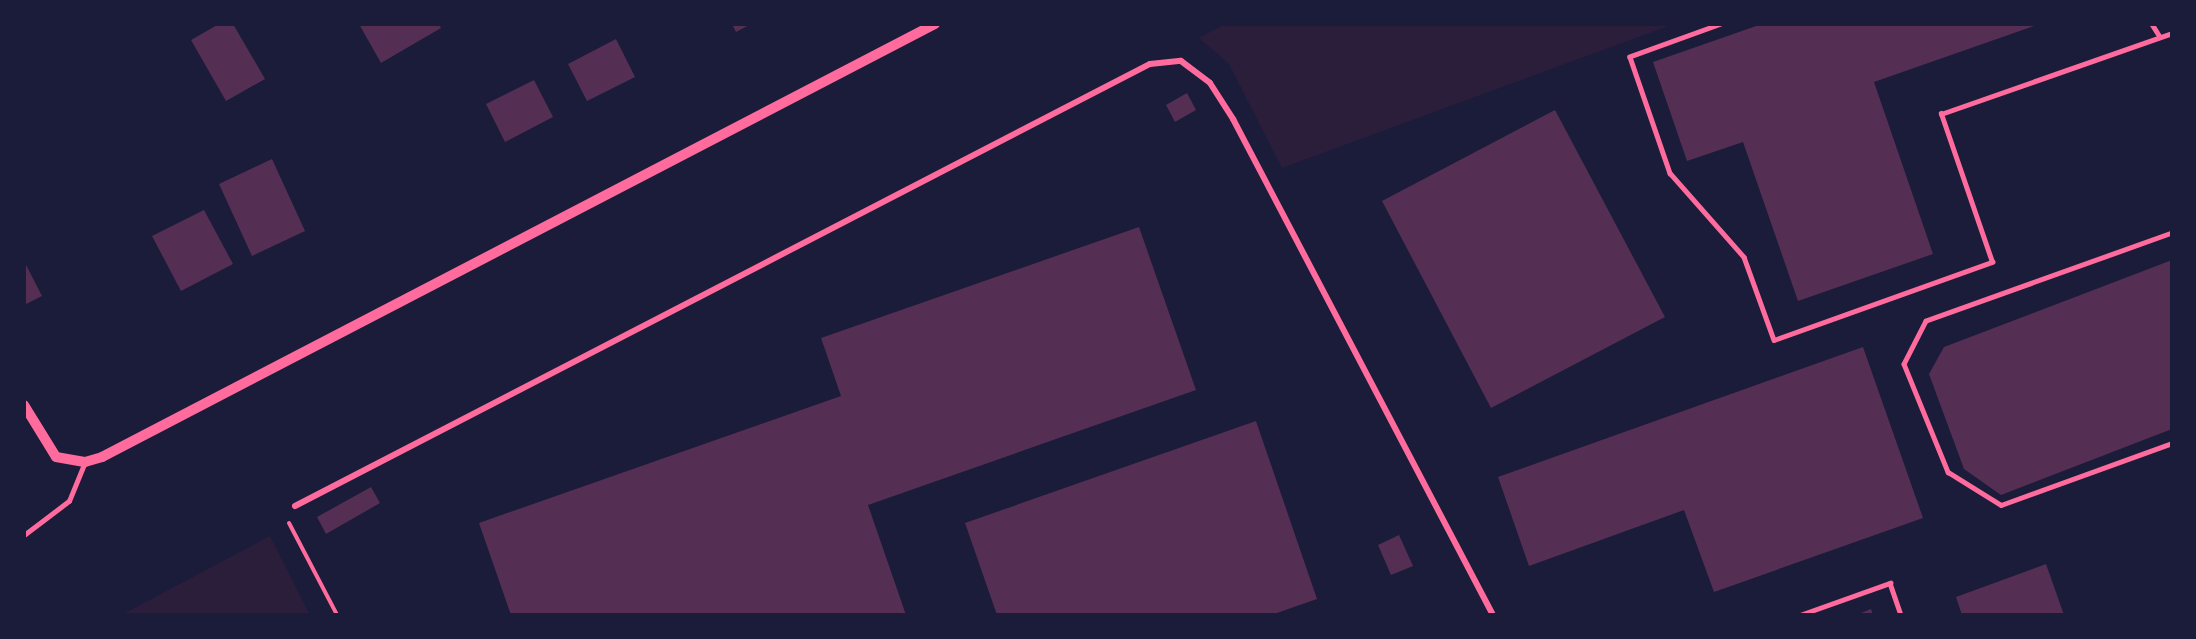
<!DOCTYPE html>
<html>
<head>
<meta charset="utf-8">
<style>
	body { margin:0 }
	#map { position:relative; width:2196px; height:639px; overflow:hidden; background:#1b1b3a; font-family:"Exo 2",sans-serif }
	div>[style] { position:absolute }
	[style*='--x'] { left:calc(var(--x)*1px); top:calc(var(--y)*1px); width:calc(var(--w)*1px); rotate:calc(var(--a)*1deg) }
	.green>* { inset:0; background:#2a1e3b }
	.building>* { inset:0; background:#542f53 }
	.path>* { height:4px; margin:-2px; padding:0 2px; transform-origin:2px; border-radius:2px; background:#ff6b9d }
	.service>* { height:4.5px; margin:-2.25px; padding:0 2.25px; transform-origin:2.25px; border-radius:2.25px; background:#ff6b9d }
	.minor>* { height:6px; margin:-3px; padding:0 3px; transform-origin:3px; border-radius:3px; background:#ff6b9d }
	.tertiary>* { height:10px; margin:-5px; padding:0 5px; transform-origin:5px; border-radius:5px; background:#ff6b9d }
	span { translate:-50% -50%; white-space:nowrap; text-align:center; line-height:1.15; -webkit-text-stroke:4.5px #1b1b3a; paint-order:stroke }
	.frame { position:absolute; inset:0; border:26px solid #1b1b3a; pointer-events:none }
</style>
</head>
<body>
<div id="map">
	<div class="green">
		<div style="clip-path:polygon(1225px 24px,1674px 24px,1282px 168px,1229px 64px,1199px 38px)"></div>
		<div style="clip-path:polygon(270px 536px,310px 615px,121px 615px)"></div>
	</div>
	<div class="building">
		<div style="clip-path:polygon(219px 24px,233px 24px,265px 79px,226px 101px,191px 40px)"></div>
		<div style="clip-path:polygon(359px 24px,439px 24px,441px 28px,381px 63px)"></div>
		<div style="clip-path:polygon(732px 24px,751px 24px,736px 32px)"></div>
		<div style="clip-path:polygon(1762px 24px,2040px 24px,1874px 82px,1933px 254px,1798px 301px,1743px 142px,1687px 161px,1653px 62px)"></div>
		<div style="clip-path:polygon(616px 39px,635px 77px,587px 101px,568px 64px)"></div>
		<div style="clip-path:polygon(534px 80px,553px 117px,505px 142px,486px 104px)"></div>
		<div style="clip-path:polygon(1187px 93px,1196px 110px,1175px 122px,1166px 105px)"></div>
		<div style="clip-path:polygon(1555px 110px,1665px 317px,1491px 408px,1382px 201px)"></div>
		<div style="clip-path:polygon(272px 159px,305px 231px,252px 256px,219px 184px)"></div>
		<div style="clip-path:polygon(204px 210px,233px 264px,181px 291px,152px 236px)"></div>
		<div style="clip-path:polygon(1139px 227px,1196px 390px,868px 505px,906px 615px,511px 615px,479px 523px,841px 396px,821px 338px)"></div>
		<div style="clip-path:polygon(2172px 260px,2172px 429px,2001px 495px,1964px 469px,1929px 374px,1944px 347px)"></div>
		<div style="clip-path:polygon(24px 261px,42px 296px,24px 305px)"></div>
		<div style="clip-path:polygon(1863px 347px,1923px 518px,1714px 592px,1684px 510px,1529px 566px,1498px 477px)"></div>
		<div style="clip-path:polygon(1256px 421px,1317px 599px,1271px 615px,997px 615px,965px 523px)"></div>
		<div style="clip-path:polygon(371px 487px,380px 503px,326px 534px,317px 517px)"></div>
		<div style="clip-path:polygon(1399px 535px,1413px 566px,1391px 575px,1378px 545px)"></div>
		<div style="clip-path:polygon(2046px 564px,2064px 615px,1962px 615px,1956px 597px)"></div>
		<div style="clip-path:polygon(1871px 609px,1873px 615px,1856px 615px)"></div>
	</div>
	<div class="path">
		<div style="--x:289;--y:523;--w:104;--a:62.4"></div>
	</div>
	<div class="service">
		<div style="--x:1721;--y:24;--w:97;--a:160.1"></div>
		<div style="--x:1630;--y:57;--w:123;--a:71"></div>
		<div style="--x:1670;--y:173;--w:112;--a:48.6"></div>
		<div style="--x:1744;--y:257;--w:88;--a:70.1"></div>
		<div style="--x:1774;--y:340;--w:232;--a:-19.7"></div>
		<div style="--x:1992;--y:262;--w:157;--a:-109"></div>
		<div style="--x:1941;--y:114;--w:245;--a:-19.3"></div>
		<div style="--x:2152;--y:24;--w:15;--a:58"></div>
		<div style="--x:2172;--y:233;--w:261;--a:160.3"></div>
		<div style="--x:1926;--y:321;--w:48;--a:117.1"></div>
		<div style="--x:1904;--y:364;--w:117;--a:67.8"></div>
		<div style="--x:1948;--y:472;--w:62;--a:31.9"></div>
		<div style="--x:2001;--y:505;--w:182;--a:-19.9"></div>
		<div style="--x:24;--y:535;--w:56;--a:-37.1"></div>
		<div style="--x:69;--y:501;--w:42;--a:-67.7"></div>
		<div style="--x:1800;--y:615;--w:96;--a:-19.6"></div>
		<div style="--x:1890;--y:583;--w:34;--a:71"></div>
	</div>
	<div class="minor">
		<div style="--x:295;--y:506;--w:962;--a:-27.34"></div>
		<div style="--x:1150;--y:64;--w:31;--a:-6"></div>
		<div style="--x:1181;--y:61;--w:36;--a:37"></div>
		<div style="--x:1210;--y:83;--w:43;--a:57.4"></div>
		<div style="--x:1233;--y:119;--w:560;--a:62.34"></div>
	</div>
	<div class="tertiary">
		<div style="--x:24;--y:405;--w:61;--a:58.4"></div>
		<div style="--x:56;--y:457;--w:29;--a:10"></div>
		<div style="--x:85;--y:462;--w:18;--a:-16"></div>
		<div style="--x:102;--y:457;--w:939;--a:-27.47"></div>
	</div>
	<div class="frame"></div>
</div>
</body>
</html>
